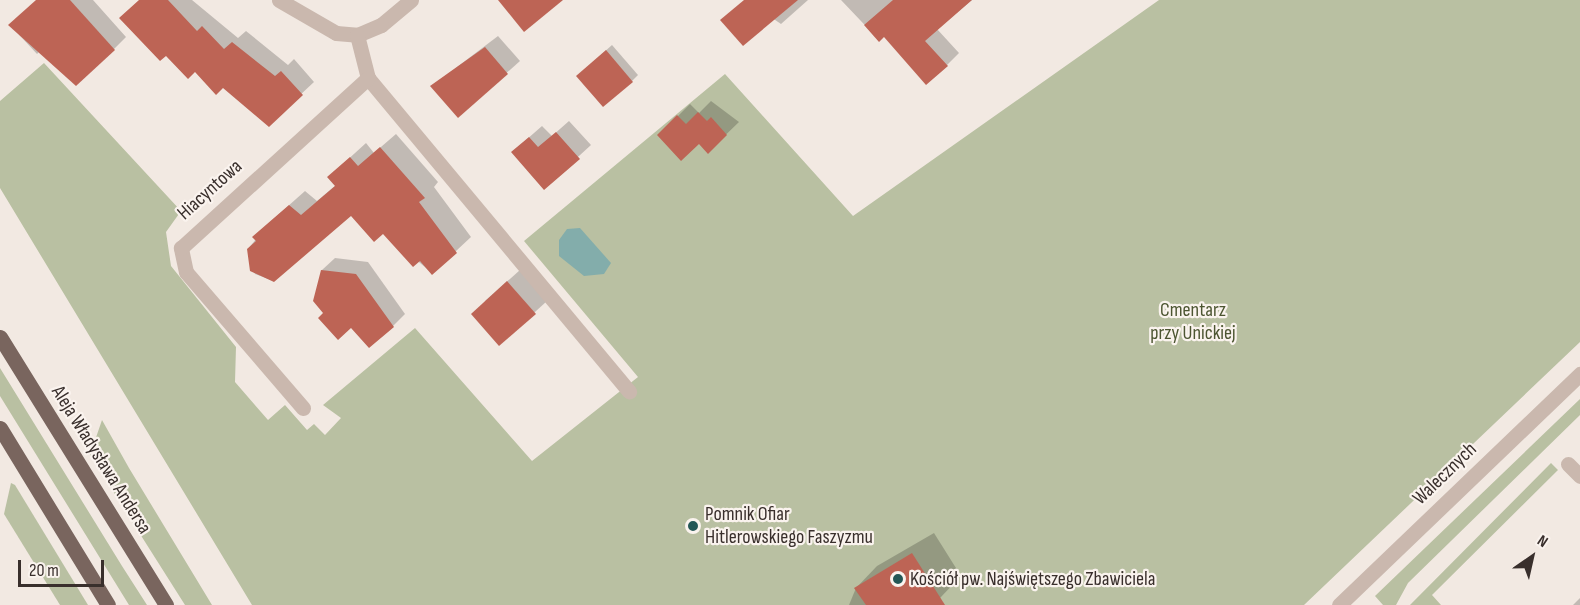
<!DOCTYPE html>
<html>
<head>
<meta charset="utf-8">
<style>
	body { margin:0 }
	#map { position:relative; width:1580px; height:605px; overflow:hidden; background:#f2e9e2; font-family:"Sofia Sans Condensed",sans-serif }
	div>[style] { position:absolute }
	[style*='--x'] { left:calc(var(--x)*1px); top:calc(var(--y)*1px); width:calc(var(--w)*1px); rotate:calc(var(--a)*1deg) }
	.green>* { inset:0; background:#b9c0a2 }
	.water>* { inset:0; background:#83adab }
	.shadow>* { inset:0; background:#0003 }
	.building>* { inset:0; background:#bd6455 }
	.minor>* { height:15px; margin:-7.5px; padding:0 7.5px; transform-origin:7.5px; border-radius:7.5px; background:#cab8ae }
	.major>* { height:15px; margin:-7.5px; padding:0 7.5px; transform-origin:7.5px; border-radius:7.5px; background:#79655e }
	.dots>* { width:16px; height:16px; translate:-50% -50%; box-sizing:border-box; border:3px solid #faf3ee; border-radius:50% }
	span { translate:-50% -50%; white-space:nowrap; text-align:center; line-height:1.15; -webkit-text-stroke:4.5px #faf3ee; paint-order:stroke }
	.street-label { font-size:20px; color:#392f2c }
	.park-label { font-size:20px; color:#4c5531 }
	.poi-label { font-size:20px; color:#392f2c }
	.left { translate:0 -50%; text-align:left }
	.north { position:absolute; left:1502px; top:527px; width:60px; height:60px; -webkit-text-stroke:4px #faf3ee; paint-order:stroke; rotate:34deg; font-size:16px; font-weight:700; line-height:24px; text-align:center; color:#392f2c }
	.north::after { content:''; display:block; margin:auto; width:21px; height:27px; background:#392f2c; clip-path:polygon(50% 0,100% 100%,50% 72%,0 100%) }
	.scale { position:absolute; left:18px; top:560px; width:86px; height:27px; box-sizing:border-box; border:3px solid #392f2c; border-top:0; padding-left:8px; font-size:18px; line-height:21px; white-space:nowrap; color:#392f2c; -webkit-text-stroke:4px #faf3ee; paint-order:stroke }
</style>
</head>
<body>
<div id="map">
	<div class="green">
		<div style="clip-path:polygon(1159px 0,1580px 0,1580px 342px,1304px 605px,252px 605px,0 188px,0 101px,44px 63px,181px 211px,166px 232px,171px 266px,236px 347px,235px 382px,268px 420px,285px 405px,307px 430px,314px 424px,325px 435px,341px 418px,323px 405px,415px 328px,532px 461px,638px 377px,524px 241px,725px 74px,853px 216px)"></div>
		<div style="clip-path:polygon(0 368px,122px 566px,147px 605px,129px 605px,0 396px)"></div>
		<div style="clip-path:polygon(1580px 399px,1580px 415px,1408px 583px,1396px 605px,1383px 605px,1375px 596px)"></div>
		<div style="clip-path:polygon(102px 420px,129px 468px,212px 605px,185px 605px,90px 455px)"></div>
		<div style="clip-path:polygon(1551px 463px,1558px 470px,1432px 595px,1441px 605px,1410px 605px)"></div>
		<div style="clip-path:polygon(11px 483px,15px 485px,88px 605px,60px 605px,4px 514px)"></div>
	</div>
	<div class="water">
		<div style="clip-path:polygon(580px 228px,611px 263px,604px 274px,584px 276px,559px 256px,559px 240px,567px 229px)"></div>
	</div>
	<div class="shadow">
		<div style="clip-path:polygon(37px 0,93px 0,126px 37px,114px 49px,43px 48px,37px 54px,10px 25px)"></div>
		<div style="clip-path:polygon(140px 0,192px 0,238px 38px,246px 31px,288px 65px,294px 59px,314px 82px,268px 125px)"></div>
		<div style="clip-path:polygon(746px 0,808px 0,781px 24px)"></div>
		<div style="clip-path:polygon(841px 0,972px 0,937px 29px,959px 53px,947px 65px,884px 35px,879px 40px)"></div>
		<div style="clip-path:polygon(498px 36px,520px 61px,458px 116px,432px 86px)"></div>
		<div style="clip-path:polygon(612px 45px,638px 75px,632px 81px,584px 70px)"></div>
		<div style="clip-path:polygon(711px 101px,739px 122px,708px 152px,699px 142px,659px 135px,690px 104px,699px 113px)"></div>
		<div style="clip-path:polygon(569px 121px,591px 145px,544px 188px,526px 140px,542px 126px,552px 136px)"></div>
		<div style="clip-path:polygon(396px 134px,438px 182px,434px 187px,471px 237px,456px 251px,432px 273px,383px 232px,351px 214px,274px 281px,255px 274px,248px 249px,269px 223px,305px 191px,317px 201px,336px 185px,344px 163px,366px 143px,374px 153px)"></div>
		<div style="clip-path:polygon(335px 258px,368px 262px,405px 314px,393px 326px,352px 326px,325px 313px,322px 270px)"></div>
		<div style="clip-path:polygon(520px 270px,547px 301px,500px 344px,485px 301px)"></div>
		<div style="clip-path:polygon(934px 533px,961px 576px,940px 598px,928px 605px,849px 605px,856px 588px,877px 566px)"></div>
		<div style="clip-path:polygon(1580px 598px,1580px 605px,1573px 605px)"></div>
	</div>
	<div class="building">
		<div style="clip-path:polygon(36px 0,70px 0,115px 50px,76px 86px,8px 25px)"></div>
		<div style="clip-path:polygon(139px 0,168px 0,197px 31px,202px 26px,224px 49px,232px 42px,275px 76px,281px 71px,303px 95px,269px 127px,223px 88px,216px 95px,195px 72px,188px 79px,166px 56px,160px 61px,119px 18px)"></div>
		<div style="clip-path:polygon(498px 0,563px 0,524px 32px)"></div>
		<div style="clip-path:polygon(744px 0,798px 0,743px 46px,720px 20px)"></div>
		<div style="clip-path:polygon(893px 0,972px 0,925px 41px,948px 66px,926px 85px,884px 37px,879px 42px,864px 25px)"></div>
		<div style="clip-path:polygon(485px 47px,508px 74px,458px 118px,430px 86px)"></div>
		<div style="clip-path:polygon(606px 50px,633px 82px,603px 107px,576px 76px)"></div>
		<div style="clip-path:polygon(698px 112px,707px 121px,711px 117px,727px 135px,708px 154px,699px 144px,681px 161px,657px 135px,677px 115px,686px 124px)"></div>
		<div style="clip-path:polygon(556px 132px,580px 159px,544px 190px,511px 152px,529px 137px,538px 147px)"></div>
		<div style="clip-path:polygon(380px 147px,425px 198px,419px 202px,457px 253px,432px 275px,420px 261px,413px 267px,383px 234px,374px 242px,351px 216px,274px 282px,250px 271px,247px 249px,256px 241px,252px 237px,289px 205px,301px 215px,335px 186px,327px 177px,350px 157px,358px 166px)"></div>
		<div style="clip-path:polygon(321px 270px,356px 274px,394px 327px,369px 348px,351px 328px,338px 340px,318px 318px,323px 313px,313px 301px)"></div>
		<div style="clip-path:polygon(507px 281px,536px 314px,499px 346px,471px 314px)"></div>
		<div style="clip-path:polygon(912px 553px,945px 605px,866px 605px,854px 588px)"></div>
	</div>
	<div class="minor">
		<div style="--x:279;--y:0;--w:66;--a:30.1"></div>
		<div style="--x:336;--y:33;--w:21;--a:5"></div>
		<div style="--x:411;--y:0;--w:39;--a:140"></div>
		<div style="--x:381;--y:25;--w:26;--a:157"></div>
		<div style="--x:357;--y:35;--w:44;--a:75.7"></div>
		<div style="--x:368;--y:78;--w:408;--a:50.2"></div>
		<div style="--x:303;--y:408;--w:179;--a:-130.7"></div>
		<div style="--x:186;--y:272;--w:25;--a:-102"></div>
		<div style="--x:181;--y:248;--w:253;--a:-42.3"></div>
		<div style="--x:1568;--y:464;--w:17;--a:45"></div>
		<div style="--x:1339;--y:605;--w:334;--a:-43.8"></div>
	</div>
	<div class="major">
		<div style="--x:0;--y:337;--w:315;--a:58.2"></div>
		<div style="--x:0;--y:428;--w:207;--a:58.6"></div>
	</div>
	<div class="dots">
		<div style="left:693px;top:526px;background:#245756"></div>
		<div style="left:898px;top:579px;background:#245756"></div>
	</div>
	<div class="street-label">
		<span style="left:210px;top:190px;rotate:-42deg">Hiacyntowa</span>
		<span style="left:101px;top:460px;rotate:58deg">Aleja Władysława Andersa</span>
		<span style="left:1445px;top:474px;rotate:-44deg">Walecznych</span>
	</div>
	<div class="park-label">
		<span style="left:1193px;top:322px">Cmentarz<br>przy Unickiej</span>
	</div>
	<div class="poi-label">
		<span class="left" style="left:705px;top:526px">Pomnik Ofiar<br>Hitlerowskiego Faszyzmu</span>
		<span class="left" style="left:910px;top:579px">Kościół pw. Najświętszego Zbawiciela</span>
	</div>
	<div class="north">N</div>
	<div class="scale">20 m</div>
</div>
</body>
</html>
